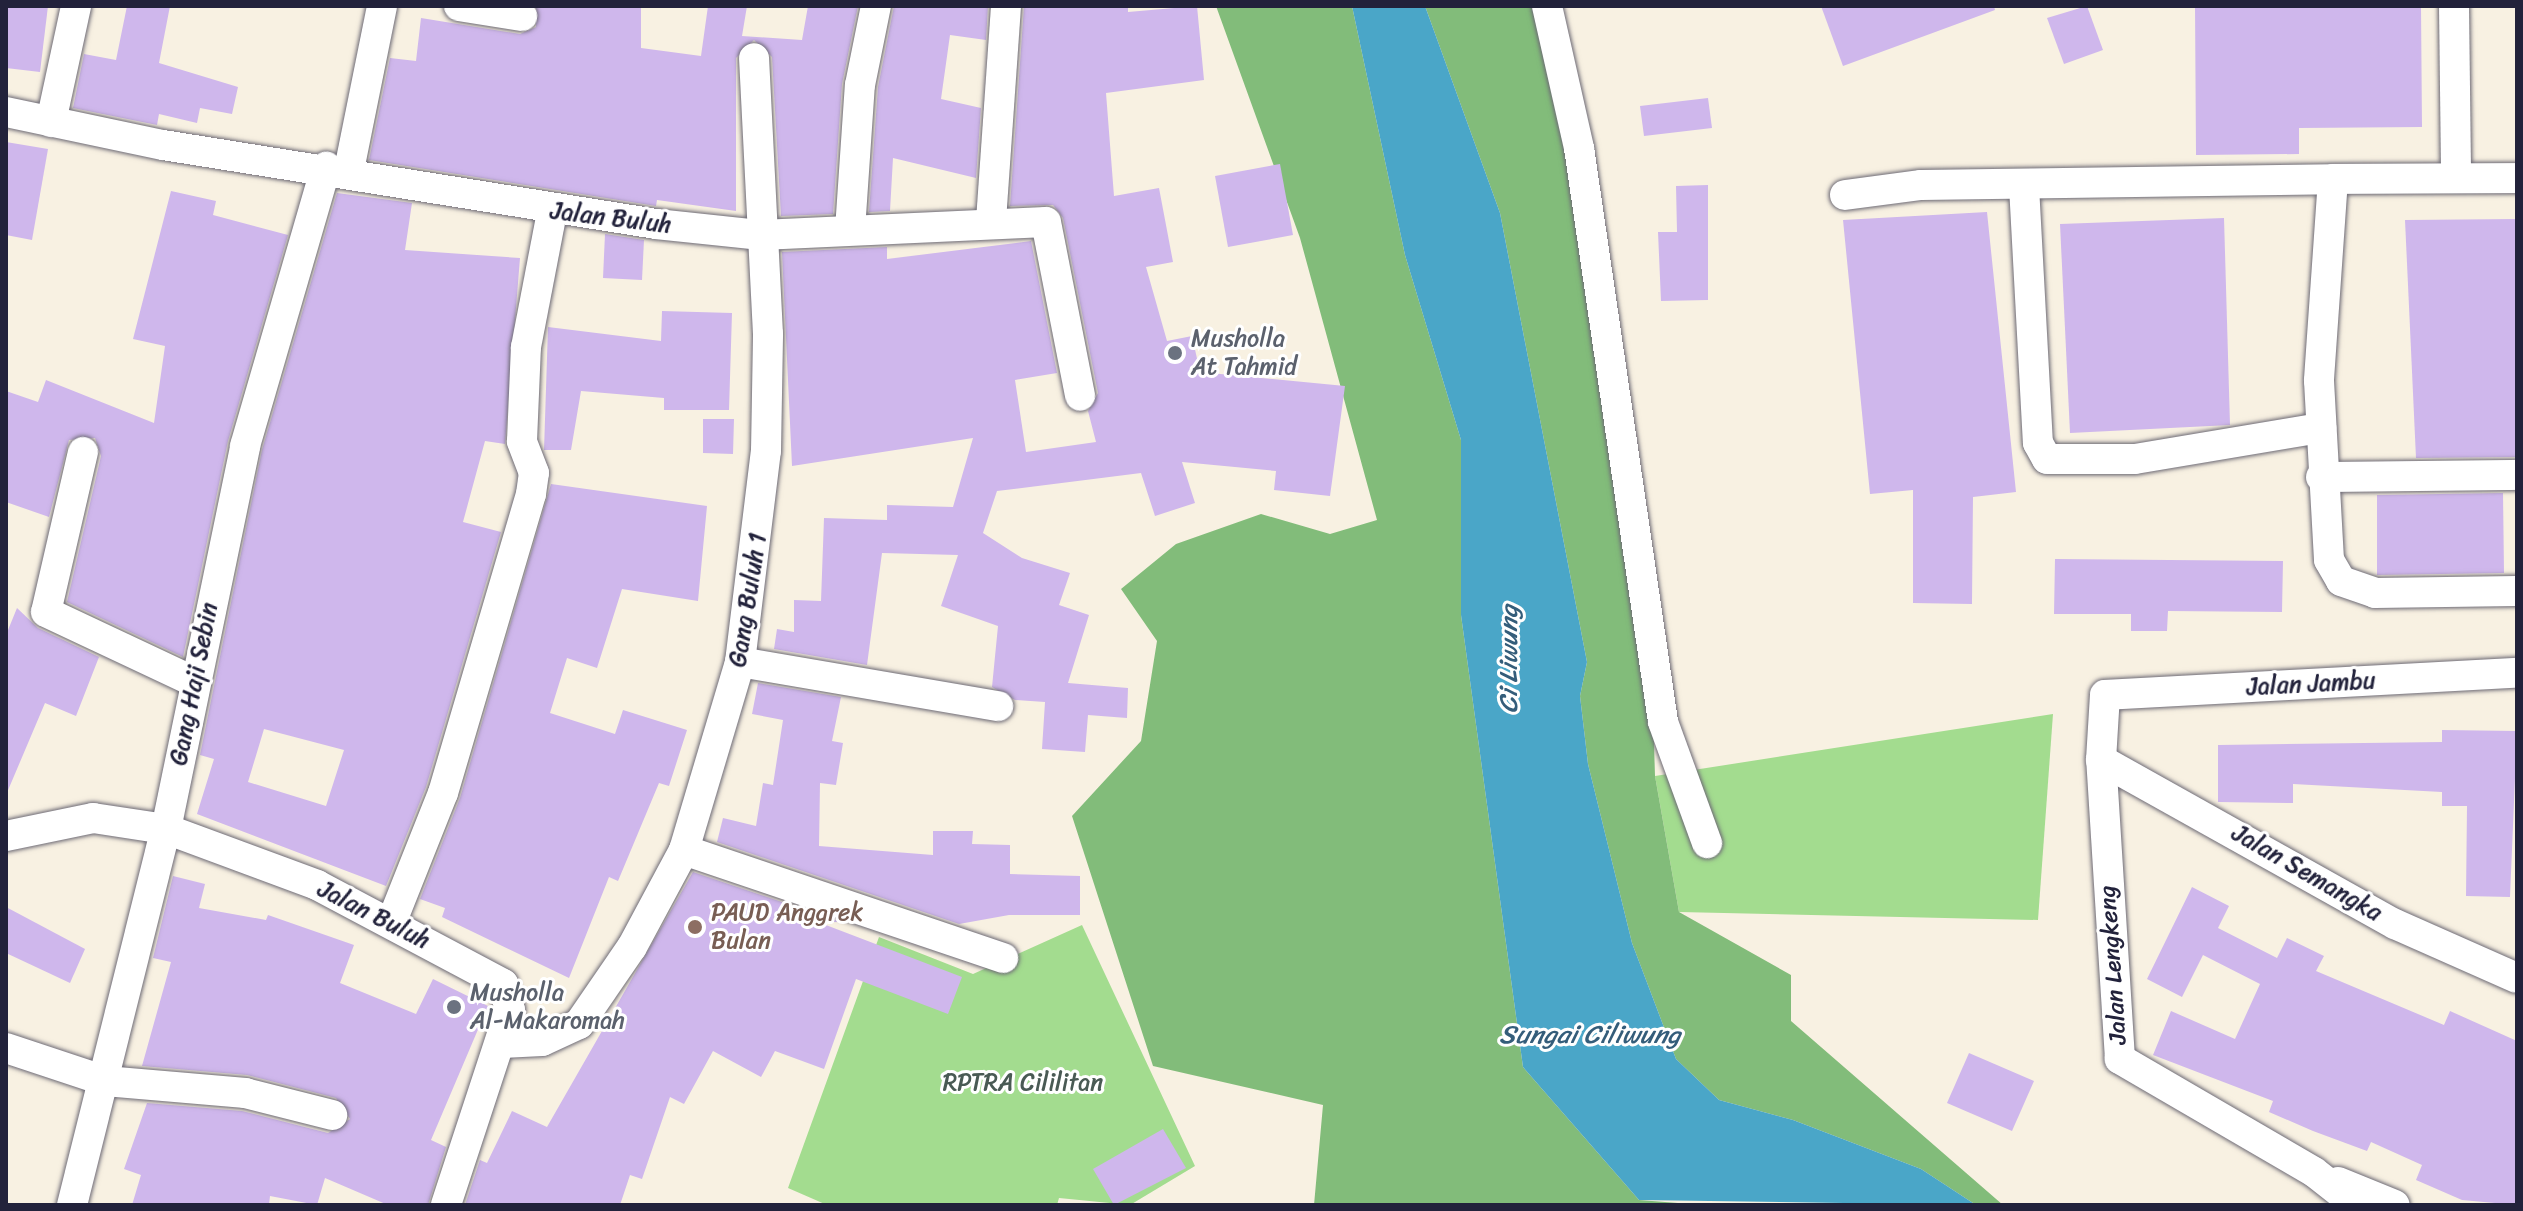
<!DOCTYPE html>
<html>
<head>
<meta charset="utf-8">
<style>
	body { margin:0 }
	#map { position:relative; width:2523px; height:1211px; overflow:hidden; background:#f8f1e2; font-family:Sriracha,sans-serif }
	div>[style] { position:absolute }
	[style*='--x'] { left:calc(var(--x)*1px); top:calc(var(--y)*1px); width:calc(var(--w)*1px); rotate:calc(var(--a)*1deg) }
	.green>* { inset:0; background:#a3dc8f }
	.forest>* { inset:0; background:#82bc7a }
	.water>* { inset:0; background:#4aa6c8 }
	.building>* { inset:0; background:#cfb7ec }
	.roads { filter:drop-shadow(0 0 2px #6d6a75) drop-shadow(0 0 2px #6d6a75) }
	.minor>* { height:30px; margin:-15px; padding:0 15px; transform-origin:15px; border-radius:15px; background:#fff }
	.dots>* { width:22px; height:22px; translate:-50% -50%; box-sizing:border-box; border:4px solid #fff; border-radius:50% }
	span { translate:-50% -50%; white-space:nowrap; text-align:center; line-height:1.15; -webkit-text-stroke:6px #fff; paint-order:stroke }
	.street-label { font-size:24px; color:#22223b }
	.worship-label { font-size:24px; color:#5b616d }
	.left { translate:0 -50%; text-align:left }
	.education-label { font-size:24px; color:#785e54 }
	.park-label { font-size:24px; color:#495a54 }
	.water-label { font-size:26px; color:#345d7a; font-style:italic }
	.frame { position:absolute; inset:0; border:8px solid #22223b; pointer-events:none }
</style>
</head>
<body>
<div id="map">
	<div class="green">
		<div style="clip-path:polygon(2053px 714px,2038px 920px,1679px 912px,1655px 776px)"></div>
		<div style="clip-path:polygon(1082px 925px,1195px 1166px,1130px 1205px,1059px 1198px,1057px 1205px,827px 1205px,788px 1188px,879px 937px,973px 974px)"></div>
	</div>
	<div class="forest">
		<div style="clip-path:polygon(1216px 6px,1352px 6px,1405px 255px,1461px 440px,1461px 615px,1523px 1067px,1639px 1200px,1704px 1205px,1314px 1205px,1323px 1105px,1153px 1066px,1072px 816px,1141px 741px,1157px 641px,1121px 589px,1176px 544px,1261px 514px,1330px 534px,1377px 520px,1300px 238px)"></div>
		<div style="clip-path:polygon(1425px 6px,1547px 6px,1651px 643px,1655px 776px,1679px 912px,1791px 975px,1791px 1021px,2003px 1205px,1976px 1205px,1921px 1169px,1793px 1120px,1719px 1100px,1676px 1059px,1632px 943px,1588px 764px,1580px 696px,1587px 662px,1500px 213px)"></div>
	</div>
	<div class="water">
		<div style="clip-path:polygon(1352px 6px,1425px 6px,1500px 213px,1587px 662px,1580px 696px,1588px 764px,1632px 943px,1676px 1059px,1719px 1100px,1793px 1120px,1921px 1169px,1976px 1205px,1639px 1200px,1523px 1067px,1461px 615px,1461px 440px,1405px 255px)"></div>
	</div>
	<div class="building">
		<div style="clip-path:polygon(6px 6px,48px 6px,40px 72px,6px 68px)"></div>
		<div style="clip-path:polygon(127px 6px,170px 6px,159px 63px,238px 87px,232px 114px,200px 108px,197px 123px,159px 114px,157px 125px,73px 108px,84px 54px,116px 60px)"></div>
		<div style="clip-path:polygon(536px 6px,641px 6px,641px 48px,701px 56px,708px 6px,747px 6px,742px 36px,802px 40px,808px 6px,858px 6px,842px 84px,833px 214px,781px 216px,772px 57px,754px 40px,736px 58px,736px 211px,657px 200px,656px 206px,369px 160px,390px 58px,416px 61px,421px 18px,520px 34px,536px 27px)"></div>
		<div style="clip-path:polygon(894px 6px,988px 6px,986px 40px,950px 35px,941px 99px,981px 108px,976px 178px,893px 158px,890px 211px,869px 212px,878px 87px)"></div>
		<div style="clip-path:polygon(1024px 6px,1128px 6px,1128px 12px,1197px 6px,1204px 80px,1106px 93px,1114px 196px,1159px 188px,1173px 262px,1146px 267px,1167px 341px,1192px 336px,1200px 372px,1345px 386px,1330px 496px,1274px 490px,1276px 471px,1182px 462px,1195px 503px,1155px 516px,1141px 473px,997px 491px,983px 533px,1022px 558px,1070px 573px,1059px 605px,1089px 615px,1068px 683px,1128px 688px,1127px 718px,1088px 715px,1085px 752px,1042px 749px,1045px 702px,1015px 700px,992px 687px,998px 626px,941px 606px,958px 555px,882px 553px,867px 665px,774px 649px,777px 629px,794px 632px,794px 600px,821px 601px,824px 518px,887px 520px,887px 505px,953px 507px,973px 438px,792px 466px,782px 252px,887px 247px,887px 259px,1031px 241px,1057px 373px,1015px 380px,1026px 452px,1096px 442px,1088px 411px,1098px 393px,1063px 218px,1053px 205px,1010px 206px)"></div>
		<div style="clip-path:polygon(1821px 6px,1994px 6px,1995px 10px,1843px 66px)"></div>
		<div style="clip-path:polygon(2087px 6px,2103px 50px,2064px 64px,2047px 18px)"></div>
		<div style="clip-path:polygon(2195px 6px,2421px 6px,2422px 127px,2299px 128px,2299px 154px,2196px 155px)"></div>
		<div style="clip-path:polygon(1708px 98px,1712px 128px,1644px 136px,1640px 106px)"></div>
		<div style="clip-path:polygon(6px 142px,48px 149px,32px 240px,6px 235px)"></div>
		<div style="clip-path:polygon(1280px 164px,1293px 235px,1228px 247px,1215px 176px)"></div>
		<div style="clip-path:polygon(1708px 185px,1708px 300px,1661px 301px,1658px 232px,1677px 232px,1676px 186px)"></div>
		<div style="clip-path:polygon(171px 191px,216px 201px,213px 215px,288px 235px,228px 441px,183px 657px,67px 602px,101px 456px,95px 438px,69px 440px,49px 517px,6px 502px,6px 391px,38px 402px,46px 380px,154px 423px,165px 346px,133px 339px)"></div>
		<div style="clip-path:polygon(evenodd,337px 193px,412px 203px,405px 250px,520px 258px,505px 444px,485px 441px,463px 522px,501px 532px,426px 787px,386px 886px,197px 814px,214px 759px,200px 755px,262px 450px,337px 193px,264px 729px,344px 750px,326px 806px,248px 782px,264px 729px)"></div>
		<div style="clip-path:polygon(1987px 212px,2016px 492px,1973px 497px,1972px 604px,1913px 603px,1913px 490px,1870px 494px,1843px 220px)"></div>
		<div style="clip-path:polygon(2224px 218px,2230px 425px,2070px 433px,2060px 224px)"></div>
		<div style="clip-path:polygon(2517px 219px,2517px 457px,2416px 458px,2405px 220px)"></div>
		<div style="clip-path:polygon(605px 234px,644px 240px,642px 280px,603px 278px)"></div>
		<div style="clip-path:polygon(662px 311px,732px 313px,729px 410px,664px 410px,664px 398px,581px 391px,571px 450px,544px 450px,548px 327px,661px 341px)"></div>
		<div style="clip-path:polygon(703px 419px,734px 419px,733px 454px,703px 453px)"></div>
		<div style="clip-path:polygon(551px 484px,707px 506px,698px 601px,622px 589px,597px 668px,567px 658px,550px 713px,615px 734px,623px 710px,687px 730px,669px 786px,659px 783px,618px 881px,609px 877px,569px 978px,442px 917px,445px 908px,420px 899px,460px 798px)"></div>
		<div style="clip-path:polygon(2503px 493px,2504px 573px,2377px 575px,2377px 495px)"></div>
		<div style="clip-path:polygon(2055px 559px,2283px 561px,2282px 612px,2168px 611px,2167px 631px,2131px 631px,2131px 614px,2054px 614px)"></div>
		<div style="clip-path:polygon(17px 608px,38px 628px,99px 657px,76px 716px,45px 703px,6px 795px,6px 635px)"></div>
		<div style="clip-path:polygon(758px 683px,841px 697px,832px 741px,843px 743px,836px 785px,820px 783px,819px 846px,933px 855px,933px 831px,973px 831px,972px 844px,1010px 845px,1010px 874px,1080px 876px,1080px 915px,1009px 915px,959px 924px,717px 842px,723px 818px,756px 826px,763px 783px,773px 785px,783px 720px,752px 714px)"></div>
		<div style="clip-path:polygon(2442px 730px,2517px 731px,2510px 897px,2466px 896px,2467px 806px,2442px 806px,2442px 792px,2293px 784px,2293px 803px,2218px 802px,2218px 745px,2442px 742px)"></div>
		<div style="clip-path:polygon(693px 872px,841px 922px,818px 922px,962px 977px,948px 1014px,856px 979px,824px 1069px,775px 1051px,761px 1077px,713px 1051px,684px 1104px,670px 1097px,642px 1179px,630px 1175px,620px 1205px,465px 1205px,480px 1160px,487px 1163px,512px 1111px,547px 1127px)"></div>
		<div style="clip-path:polygon(173px 876px,205px 884px,199px 908px,266px 920px,268px 915px,354px 945px,340px 983px,416px 1014px,433px 979px,488px 1006px,431px 1140px,446px 1147px,428px 1205px,388px 1205px,325px 1178px,317px 1205px,270px 1196px,269px 1205px,132px 1205px,141px 1175px,124px 1169px,147px 1103px,242px 1111px,328px 1133px,350px 1119px,336px 1098px,247px 1075px,142px 1066px,171px 962px,153px 958px)"></div>
		<div style="clip-path:polygon(2192px 887px,2229px 906px,2218px 928px,2277px 958px,2287px 938px,2324px 956px,2316px 971px,2444px 1025px,2450px 1011px,2517px 1041px,2517px 1205px,2462px 1200px,2416px 1180px,2422px 1165px,2371px 1142px,2367px 1151px,2313px 1131px,2269px 1112px,2273px 1101px,2153px 1055px,2171px 1011px,2235px 1039px,2260px 984px,2203px 955px,2182px 997px,2147px 979px)"></div>
		<div style="clip-path:polygon(6px 907px,85px 949px,70px 983px,6px 953px)"></div>
		<div style="clip-path:polygon(1969px 1053px,2034px 1081px,2012px 1131px,1947px 1103px)"></div>
		<div style="clip-path:polygon(1163px 1129px,1186px 1168px,1114px 1205px,1093px 1169px)"></div>
	</div>
	<div class="roads">
		<div class="minor">
			<div style="--x:459;--y:6;--w:64;--a:9"></div>
			<div style="--x:1547;--y:6;--w:146;--a:77.3"></div>
			<div style="--x:1579;--y:148;--w:580;--a:81.67"></div>
			<div style="--x:1663;--y:722;--w:129;--a:70"></div>
			<div style="--x:2454;--y:6;--w:170;--a:89.3"></div>
			<div style="--x:6;--y:112;--w:160;--a:11.9"></div>
			<div style="--x:163;--y:145;--w:499;--a:9.1"></div>
			<div style="--x:656;--y:224;--w:106;--a:6"></div>
			<div style="--x:761;--y:235;--w:285;--a:-2.6"></div>
			<div style="--x:1046;--y:222;--w:177;--a:78.9"></div>
			<div style="--x:51;--y:122;--w:119;--a:-77.8"></div>
			<div style="--x:349;--y:170;--w:167;--a:-78.6"></div>
			<div style="--x:2517;--y:178;--w:184;--a:179.7"></div>
			<div style="--x:2333;--y:179;--w:202;--a:94"></div>
			<div style="--x:2319;--y:381;--w:179;--a:86.8"></div>
			<div style="--x:2329;--y:560;--w:24;--a:60"></div>
			<div style="--x:2341;--y:581;--w:36;--a:19"></div>
			<div style="--x:2375;--y:593;--w:142;--a:-0.8"></div>
			<div style="--x:2024;--y:186;--w:257;--a:86.9"></div>
			<div style="--x:2038;--y:443;--w:18;--a:61"></div>
			<div style="--x:2047;--y:459;--w:88;--a:0"></div>
			<div style="--x:2135;--y:459;--w:189;--a:-9.5"></div>
			<div style="--x:1845;--y:195;--w:77;--a:-7.5"></div>
			<div style="--x:1921;--y:185;--w:412;--a:-0.8"></div>
			<div style="--x:991;--y:221;--w:216;--a:-86"></div>
			<div style="--x:850;--y:230;--w:145;--a:-86.1"></div>
			<div style="--x:860;--y:85;--w:81;--a:-78.6"></div>
			<div style="--x:83;--y:452;--w:164;--a:103"></div>
			<div style="--x:46;--y:612;--w:165;--a:25.2"></div>
			<div style="--x:2321;--y:477;--w:196;--a:-0.6"></div>
			<div style="--x:740;--y:662;--w:262;--a:9.7"></div>
			<div style="--x:2101;--y:760;--w:337;--a:29.2"></div>
			<div style="--x:2395;--y:924;--w:133;--a:23.9"></div>
			<div style="--x:6;--y:836;--w:89;--a:-11.7"></div>
			<div style="--x:93;--y:818;--w:74;--a:8.6"></div>
			<div style="--x:166;--y:829;--w:161;--a:20.3"></div>
			<div style="--x:317;--y:885;--w:211;--a:28"></div>
			<div style="--x:503;--y:984;--w:27;--a:75"></div>
			<div style="--x:510;--y:1010;--w:205;--a:108.2"></div>
			<div style="--x:684;--y:850;--w:337;--a:18.7"></div>
			<div style="--x:392;--y:921;--w:138;--a:-68.3"></div>
			<div style="--x:443;--y:793;--w:312;--a:-73.6"></div>
			<div style="--x:531;--y:494;--w:21;--a:-82"></div>
			<div style="--x:534;--y:473;--w:34;--a:-111"></div>
			<div style="--x:522;--y:441;--w:94;--a:-87.6"></div>
			<div style="--x:526;--y:347;--w:137;--a:-79.1"></div>
			<div style="--x:502;--y:1043;--w:40;--a:-2.9"></div>
			<div style="--x:542;--y:1041;--w:41;--a:-24.7"></div>
			<div style="--x:579;--y:1024;--w:93;--a:-55.5"></div>
			<div style="--x:632;--y:947;--w:110;--a:-61.8"></div>
			<div style="--x:684;--y:850;--w:196;--a:-73.4"></div>
			<div style="--x:740;--y:662;--w:213;--a:-83"></div>
			<div style="--x:766;--y:451;--w:117;--a:-89"></div>
			<div style="--x:768;--y:334;--w:276;--a:-92.9"></div>
			<div style="--x:6;--y:1048;--w:104;--a:18.4"></div>
			<div style="--x:105;--y:1081;--w:141;--a:4.9"></div>
			<div style="--x:245;--y:1093;--w:90;--a:14.2"></div>
			<div style="--x:2338;--y:1182;--w:61;--a:22"></div>
			<div style="--x:72;--y:1205;--w:388;--a:-76"></div>
			<div style="--x:166;--y:829;--w:391;--a:-78.3"></div>
			<div style="--x:245;--y:446;--w:291;--a:-73.8"></div>
			<div style="--x:2356;--y:1205;--w:53;--a:-141.8"></div>
			<div style="--x:2314;--y:1172;--w:225;--a:-149.8"></div>
			<div style="--x:2120;--y:1059;--w:300;--a:-93.6"></div>
			<div style="--x:2101;--y:760;--w:65;--a:-86.5"></div>
			<div style="--x:2105;--y:695;--w:413;--a:-3.1"></div>
		</div>
	</div>
	<div class="dots">
		<div style="left:1175px;top:353px;background:#6b7280"></div>
		<div style="left:695px;top:927px;background:#8d6e63"></div>
		<div style="left:454px;top:1007px;background:#6b7280"></div>
	</div>
	<div class="street-label">
		<span style="left:611px;top:218px;rotate:7deg">Jalan Buluh</span>
		<span style="left:748px;top:600px;rotate:-81deg">Gang Buluh 1</span>
		<span style="left:194px;top:684px;rotate:-79deg">Gang Haji Sebin</span>
		<span style="left:2311px;top:684px;rotate:-3deg">Jalan Jambu</span>
		<span style="left:2307px;top:873px;rotate:30deg">Jalan Semangka</span>
		<span style="left:374px;top:915px;rotate:27deg">Jalan Buluh</span>
		<span style="left:2113px;top:965px;rotate:-94deg">Jalan Lengkeng</span>
	</div>
	<div class="worship-label">
		<span class="left" style="left:1191px;top:353px">Musholla<br>At Tahmid</span>
		<span class="left" style="left:470px;top:1007px">Musholla<br>Al-Makaromah</span>
	</div>
	<div class="education-label">
		<span class="left" style="left:711px;top:927px">PAUD Anggrek<br>Bulan</span>
	</div>
	<div class="park-label">
		<span style="left:1023px;top:1083px">RPTRA Cililitan</span>
	</div>
	<div class="water-label">
		<span style="left:1509px;top:659px;rotate:-90deg">Ci Liwung</span>
		<span style="left:1590px;top:1035px">Sungai Ciliwung</span>
	</div>
	<div class="frame"></div>
</div>
</body>
</html>
